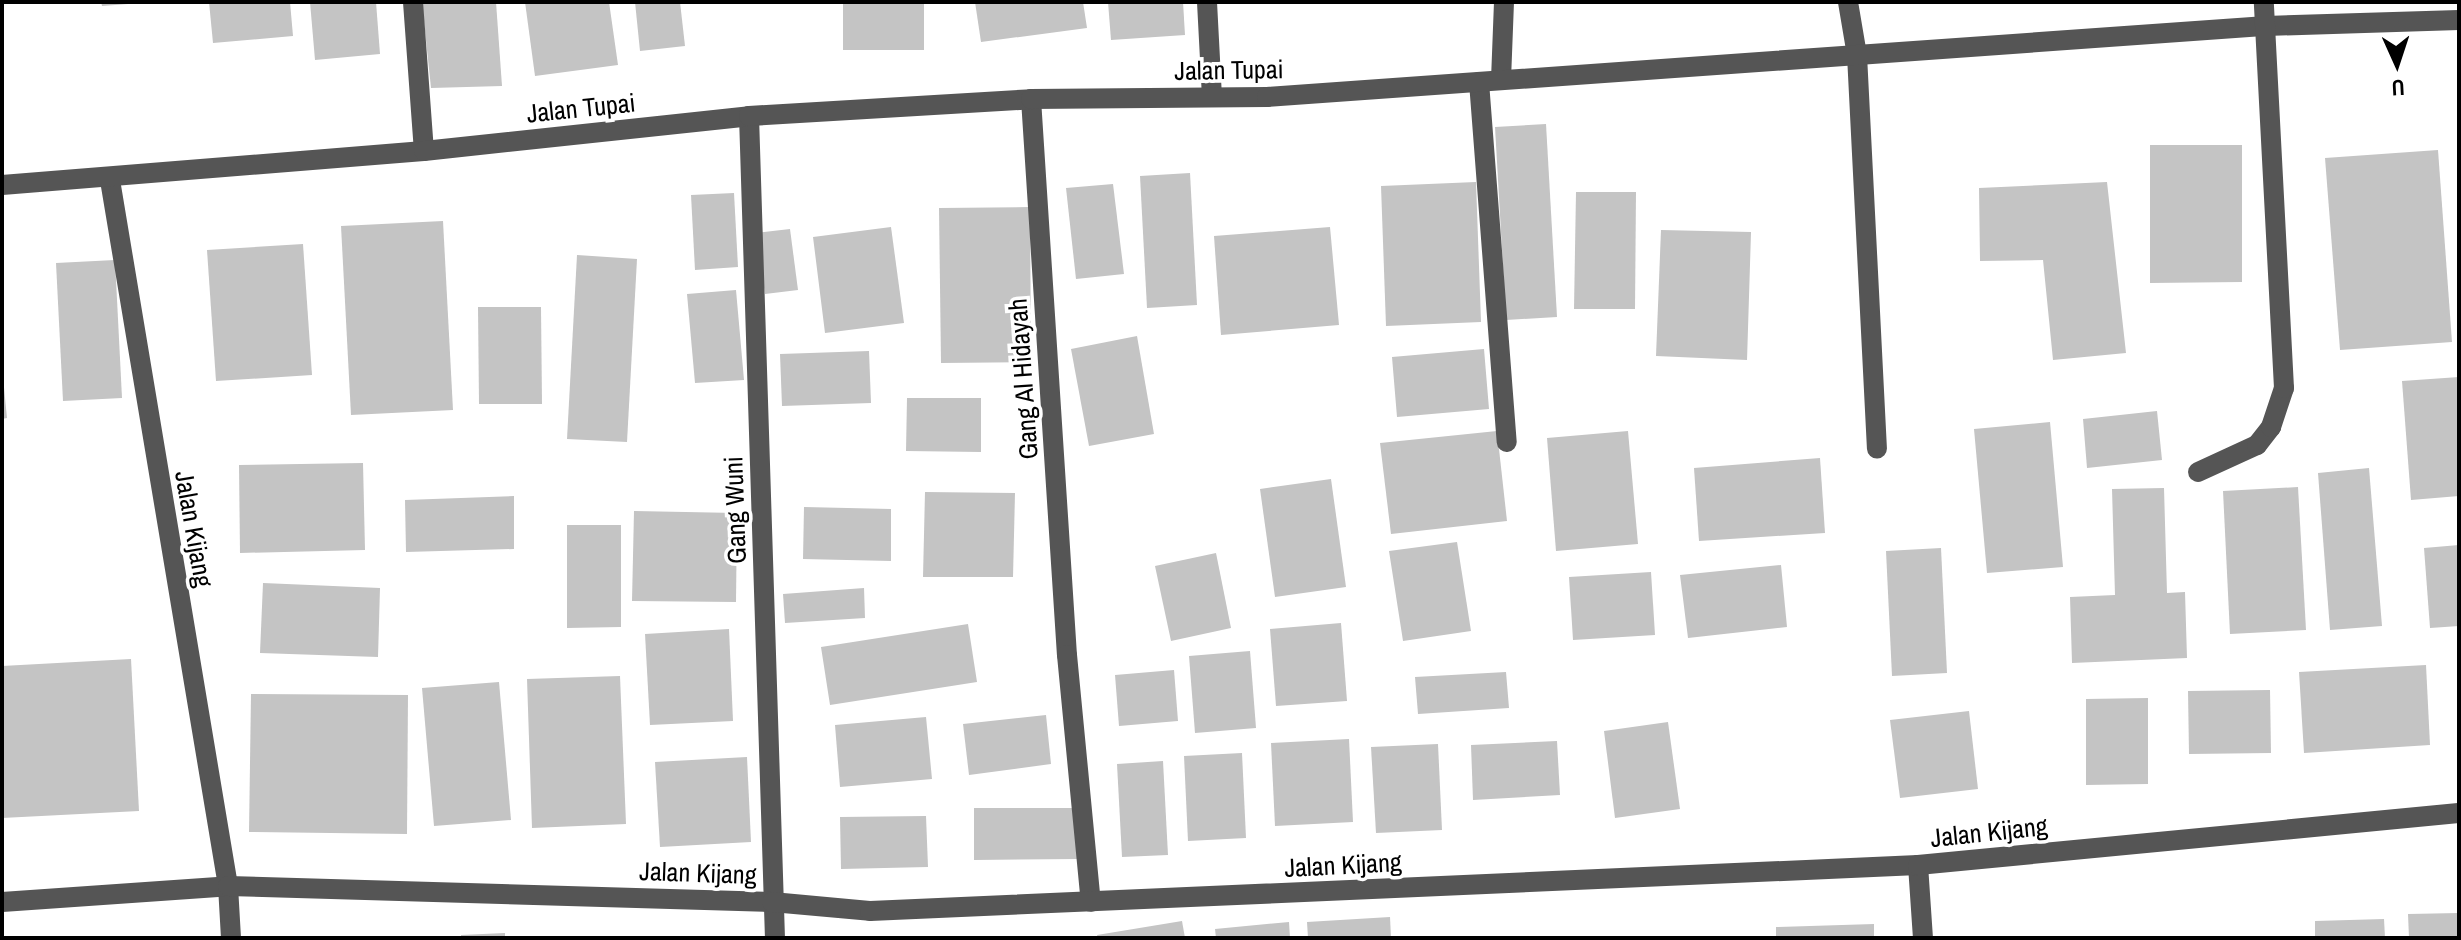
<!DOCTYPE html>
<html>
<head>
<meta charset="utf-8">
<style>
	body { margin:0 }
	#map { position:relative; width:2461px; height:940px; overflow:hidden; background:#fff; font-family:"Archivo Narrow",sans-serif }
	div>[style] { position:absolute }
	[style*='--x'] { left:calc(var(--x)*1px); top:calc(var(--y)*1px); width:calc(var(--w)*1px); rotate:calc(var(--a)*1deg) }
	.building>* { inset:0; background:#c4c4c4 }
	.minor>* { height:20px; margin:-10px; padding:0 10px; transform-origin:10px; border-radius:10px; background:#555 }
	span { translate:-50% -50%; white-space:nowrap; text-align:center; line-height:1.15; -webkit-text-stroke:7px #fff; paint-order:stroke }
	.street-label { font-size:26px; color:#000 }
	.frame { position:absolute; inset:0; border:4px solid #000; pointer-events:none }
	.north { position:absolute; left:2357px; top:24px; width:80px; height:80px; -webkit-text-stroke:6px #fff; paint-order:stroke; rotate:177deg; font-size:22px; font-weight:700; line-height:32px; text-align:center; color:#000 }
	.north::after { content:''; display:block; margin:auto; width:28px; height:36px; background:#000; clip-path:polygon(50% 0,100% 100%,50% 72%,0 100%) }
</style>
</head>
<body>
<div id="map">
	<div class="building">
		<div style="clip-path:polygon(101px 2px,128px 2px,128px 4px,102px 6px)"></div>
		<div style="clip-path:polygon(209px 2px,290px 2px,293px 36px,213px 43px)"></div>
		<div style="clip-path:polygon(310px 2px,376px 2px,380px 54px,315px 60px)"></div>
		<div style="clip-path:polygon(422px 2px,496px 2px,502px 86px,431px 88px)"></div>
		<div style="clip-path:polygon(525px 2px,609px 2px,618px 65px,535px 76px)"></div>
		<div style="clip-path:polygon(635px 2px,680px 2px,685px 46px,640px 51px)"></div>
		<div style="clip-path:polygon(843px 2px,924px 2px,924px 50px,843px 50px)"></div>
		<div style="clip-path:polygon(975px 2px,1083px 2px,1087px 28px,981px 42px)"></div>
		<div style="clip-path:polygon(1108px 2px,1183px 2px,1185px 35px,1111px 40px)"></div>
		<div style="clip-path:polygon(1546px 124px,1557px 317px,1506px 320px,1495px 127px)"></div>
		<div style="clip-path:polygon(2150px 145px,2242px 145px,2242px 282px,2150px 283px)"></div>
		<div style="clip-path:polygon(2438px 150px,2452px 342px,2340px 350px,2325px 158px)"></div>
		<div style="clip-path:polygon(1190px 173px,1197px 305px,1147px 308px,1140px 176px)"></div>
		<div style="clip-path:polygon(1476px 182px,1481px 322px,1386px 326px,1381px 186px)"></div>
		<div style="clip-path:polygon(2107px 182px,2126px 353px,2053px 360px,2043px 260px,1980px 261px,1979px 188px)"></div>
		<div style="clip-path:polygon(1113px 184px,1124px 274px,1076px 279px,1066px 188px)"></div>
		<div style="clip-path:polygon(1576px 192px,1636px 192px,1635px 309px,1574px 309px)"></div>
		<div style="clip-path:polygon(734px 193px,738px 267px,695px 270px,691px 195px)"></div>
		<div style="clip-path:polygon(1030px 207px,1031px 362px,941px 363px,939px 208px)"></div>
		<div style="clip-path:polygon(443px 221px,453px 410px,351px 415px,341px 226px)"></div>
		<div style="clip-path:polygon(891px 227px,904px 323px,825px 333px,813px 237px)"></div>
		<div style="clip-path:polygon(1330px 227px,1339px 325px,1221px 335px,1214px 236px)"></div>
		<div style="clip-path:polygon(790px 229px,798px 290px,765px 294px,756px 233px)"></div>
		<div style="clip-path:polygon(1661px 230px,1751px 232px,1747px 360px,1656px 356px)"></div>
		<div style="clip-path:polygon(303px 244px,312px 375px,216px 381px,207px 250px)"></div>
		<div style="clip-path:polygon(577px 255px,637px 259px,627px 442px,567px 439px)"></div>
		<div style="clip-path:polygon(115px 260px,122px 398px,63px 401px,56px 263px)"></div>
		<div style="clip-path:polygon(736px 290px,744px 380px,695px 383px,687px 294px)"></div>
		<div style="clip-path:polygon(478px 307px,541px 307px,542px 404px,479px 404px)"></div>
		<div style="clip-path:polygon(1137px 336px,1154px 434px,1089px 446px,1071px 349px)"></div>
		<div style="clip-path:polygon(1484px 349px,1489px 409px,1397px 417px,1392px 357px)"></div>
		<div style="clip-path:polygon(869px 351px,871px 403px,782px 406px,780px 354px)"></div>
		<div style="clip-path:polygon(2px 367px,7px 418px,2px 419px)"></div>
		<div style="clip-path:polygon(2459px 377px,2459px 496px,2411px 500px,2402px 381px)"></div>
		<div style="clip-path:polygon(907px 398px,981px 398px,981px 452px,906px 451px)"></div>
		<div style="clip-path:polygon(2157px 411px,2162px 460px,2087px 468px,2083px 419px)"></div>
		<div style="clip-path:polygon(2050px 422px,2063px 567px,1987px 573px,1974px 429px)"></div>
		<div style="clip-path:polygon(1497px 431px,1507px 521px,1391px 534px,1380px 443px)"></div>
		<div style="clip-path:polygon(1628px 431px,1638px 544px,1556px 551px,1547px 438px)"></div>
		<div style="clip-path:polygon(1820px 458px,1825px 533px,1699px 541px,1694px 468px)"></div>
		<div style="clip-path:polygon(363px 463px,365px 550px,240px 553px,239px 465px)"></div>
		<div style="clip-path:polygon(2369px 468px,2382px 626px,2330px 630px,2318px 473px)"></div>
		<div style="clip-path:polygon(1331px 479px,1346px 587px,1275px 597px,1260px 489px)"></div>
		<div style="clip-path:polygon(2298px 487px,2306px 630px,2230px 634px,2223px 491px)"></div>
		<div style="clip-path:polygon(2164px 488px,2167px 593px,2185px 592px,2187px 658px,2072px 663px,2070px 597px,2115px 595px,2112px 489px)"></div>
		<div style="clip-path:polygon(925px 492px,1015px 493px,1013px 577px,923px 577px)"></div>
		<div style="clip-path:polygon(514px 496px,514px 549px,406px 552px,405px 500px)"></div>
		<div style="clip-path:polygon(804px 507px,891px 509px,891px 561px,803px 559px)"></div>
		<div style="clip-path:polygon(634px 511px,737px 513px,736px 602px,632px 601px)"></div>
		<div style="clip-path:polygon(567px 525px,621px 525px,621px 627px,567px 628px)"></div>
		<div style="clip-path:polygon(1457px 542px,1471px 631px,1403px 641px,1389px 551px)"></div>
		<div style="clip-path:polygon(2459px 545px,2459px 626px,2430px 628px,2424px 548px)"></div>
		<div style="clip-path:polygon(1941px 548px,1947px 673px,1892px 676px,1886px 551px)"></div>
		<div style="clip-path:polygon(1216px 553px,1231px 628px,1171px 641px,1155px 566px)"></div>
		<div style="clip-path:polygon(1781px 565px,1787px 627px,1688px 638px,1680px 575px)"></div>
		<div style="clip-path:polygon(1651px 572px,1655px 635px,1573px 640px,1569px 577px)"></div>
		<div style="clip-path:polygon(263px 583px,380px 588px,378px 657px,260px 653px)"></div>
		<div style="clip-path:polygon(864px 588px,865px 618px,785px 623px,783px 594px)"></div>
		<div style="clip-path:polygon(1341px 623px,1347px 701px,1276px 706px,1270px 629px)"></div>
		<div style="clip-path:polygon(968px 624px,977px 682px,830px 705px,821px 647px)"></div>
		<div style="clip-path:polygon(729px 629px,733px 721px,650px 725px,645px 634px)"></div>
		<div style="clip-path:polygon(1250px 651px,1256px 728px,1195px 733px,1189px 656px)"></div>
		<div style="clip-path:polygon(131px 659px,139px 811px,2px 818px,2px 666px)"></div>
		<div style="clip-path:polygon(2426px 665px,2430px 745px,2304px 753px,2299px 672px)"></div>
		<div style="clip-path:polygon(1174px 670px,1178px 721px,1119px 726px,1115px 675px)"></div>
		<div style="clip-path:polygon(1506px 672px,1509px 708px,1418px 714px,1415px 677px)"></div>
		<div style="clip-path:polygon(620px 676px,626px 824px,532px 828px,527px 679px)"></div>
		<div style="clip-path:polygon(499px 682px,511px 820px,434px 826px,422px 688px)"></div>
		<div style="clip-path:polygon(2270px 690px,2271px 753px,2189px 754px,2188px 691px)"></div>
		<div style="clip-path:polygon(251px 694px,408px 695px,407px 834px,249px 832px)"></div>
		<div style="clip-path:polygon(2148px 698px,2148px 784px,2086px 785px,2086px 699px)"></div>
		<div style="clip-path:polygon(1969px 711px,1978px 789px,1900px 798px,1890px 720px)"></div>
		<div style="clip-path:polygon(1046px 715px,1051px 764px,969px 775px,963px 724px)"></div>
		<div style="clip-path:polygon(926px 717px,932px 779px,840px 787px,835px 725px)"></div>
		<div style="clip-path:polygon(1668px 722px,1680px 809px,1615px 818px,1604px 731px)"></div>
		<div style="clip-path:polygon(1349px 739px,1353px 822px,1275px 826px,1271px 743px)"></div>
		<div style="clip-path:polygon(1557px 741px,1560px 795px,1473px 800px,1471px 745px)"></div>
		<div style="clip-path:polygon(1438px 744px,1442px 830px,1376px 833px,1371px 747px)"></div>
		<div style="clip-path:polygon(1242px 753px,1246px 838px,1188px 841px,1184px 756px)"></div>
		<div style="clip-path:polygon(747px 757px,751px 842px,660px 847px,655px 762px)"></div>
		<div style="clip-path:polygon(1163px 761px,1168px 855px,1122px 857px,1117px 764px)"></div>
		<div style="clip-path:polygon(974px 808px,1078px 808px,1077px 859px,974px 860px)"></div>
		<div style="clip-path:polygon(926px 816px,928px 867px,841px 869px,840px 817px)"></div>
		<div style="clip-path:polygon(2459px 913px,2459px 938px,2409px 938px,2408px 914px)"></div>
		<div style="clip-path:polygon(1390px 917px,1391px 938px,1308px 938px,1307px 922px)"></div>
		<div style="clip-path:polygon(2384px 919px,2385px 938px,2315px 938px,2315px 921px)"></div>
		<div style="clip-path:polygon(1182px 921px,1185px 938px,1098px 938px,1097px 935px)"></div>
		<div style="clip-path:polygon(1289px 922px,1290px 938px,1216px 938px,1215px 929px)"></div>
		<div style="clip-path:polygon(1874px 924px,1874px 938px,1776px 938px,1776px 927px)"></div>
		<div style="clip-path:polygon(505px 933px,505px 938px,461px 938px,461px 935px)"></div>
	</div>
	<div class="minor">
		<div style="--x:413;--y:2;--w:149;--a:85.8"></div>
		<div style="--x:1207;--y:2;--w:95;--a:87"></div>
		<div style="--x:1848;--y:2;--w:54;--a:80.4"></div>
		<div style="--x:1857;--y:55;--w:394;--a:87.1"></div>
		<div style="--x:1501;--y:80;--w:78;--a:-87.8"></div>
		<div style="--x:1479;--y:82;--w:361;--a:85.6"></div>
		<div style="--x:1031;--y:99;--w:557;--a:86.3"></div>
		<div style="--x:1067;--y:655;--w:248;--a:84.5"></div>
		<div style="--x:749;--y:116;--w:822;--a:88.19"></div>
		<div style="--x:110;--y:180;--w:716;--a:80.51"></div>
		<div style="--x:228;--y:886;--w:52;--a:86.7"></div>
		<div style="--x:2;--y:185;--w:423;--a:-4.6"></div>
		<div style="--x:424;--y:151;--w:327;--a:-6.1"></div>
		<div style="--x:749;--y:116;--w:283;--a:-3.4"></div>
		<div style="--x:1031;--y:99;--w:236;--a:-0.5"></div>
		<div style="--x:1267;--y:97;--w:1002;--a:-4.07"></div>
		<div style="--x:2266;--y:26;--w:193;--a:-1.8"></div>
		<div style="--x:2198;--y:472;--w:65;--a:-24.6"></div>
		<div style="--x:2257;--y:445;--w:23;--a:-52"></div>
		<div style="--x:2271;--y:427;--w:41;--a:-71.6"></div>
		<div style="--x:2284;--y:388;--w:387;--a:-93"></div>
		<div style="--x:1918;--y:865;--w:73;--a:86.1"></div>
		<div style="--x:2;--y:902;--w:227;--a:-4"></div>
		<div style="--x:228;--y:886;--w:544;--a:1.68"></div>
		<div style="--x:772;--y:902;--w:98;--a:5.2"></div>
		<div style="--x:870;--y:911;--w:1049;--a:-2.51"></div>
		<div style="--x:1918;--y:865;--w:543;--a:-5.49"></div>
	</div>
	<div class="street-label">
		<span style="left:1229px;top:70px;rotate:-1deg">Jalan Tupai</span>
		<span style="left:581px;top:108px;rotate:-6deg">Jalan Tupai</span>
		<span style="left:1023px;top:379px;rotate:-94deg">Gang Al Hidayah</span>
		<span style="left:735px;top:510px;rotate:-92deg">Gang Wuni</span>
		<span style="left:194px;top:529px;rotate:80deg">Jalan Kijang</span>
		<span style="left:1989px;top:832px;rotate:-6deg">Jalan Kijang</span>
		<span style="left:1343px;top:865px;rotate:-3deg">Jalan Kijang</span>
		<span style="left:698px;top:873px;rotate:2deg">Jalan Kijang</span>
	</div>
	<div class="frame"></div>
	<div class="north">U</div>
</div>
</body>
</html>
